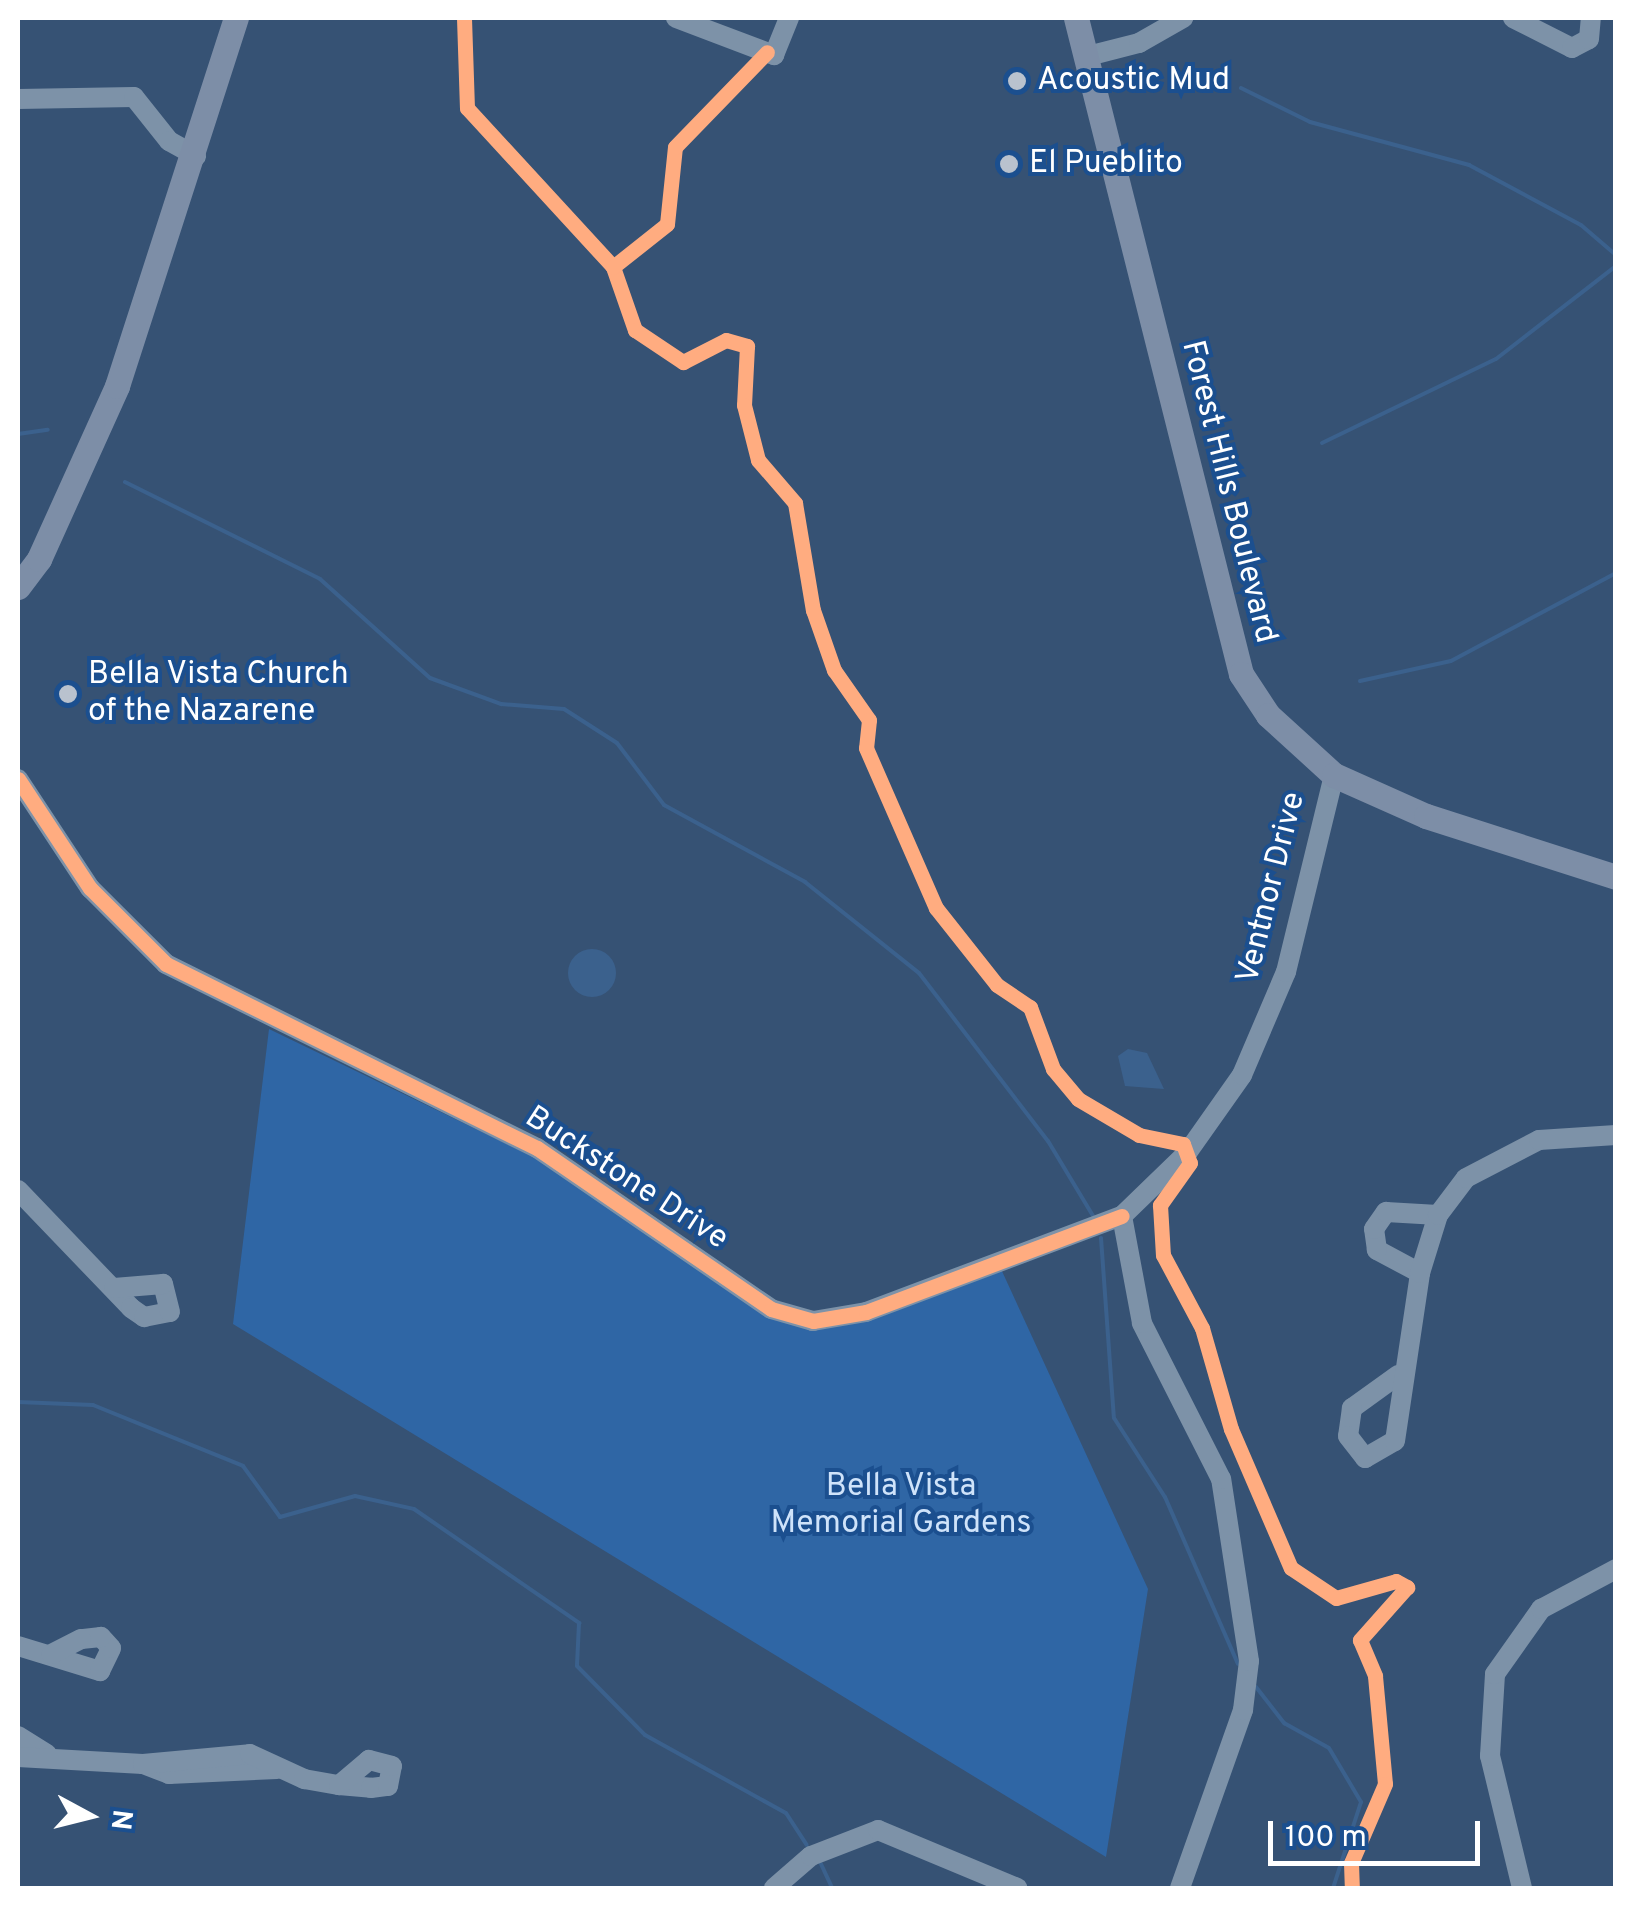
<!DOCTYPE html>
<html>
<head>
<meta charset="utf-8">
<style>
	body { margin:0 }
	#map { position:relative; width:1633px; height:1906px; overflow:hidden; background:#365274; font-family:Overpass,sans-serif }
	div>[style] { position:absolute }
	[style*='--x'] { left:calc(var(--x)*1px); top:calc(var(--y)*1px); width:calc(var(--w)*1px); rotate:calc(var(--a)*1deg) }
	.green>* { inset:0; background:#2f66a5 }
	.water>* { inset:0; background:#3b618d }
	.round { border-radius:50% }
	.stream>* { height:4px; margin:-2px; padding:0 2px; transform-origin:2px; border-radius:2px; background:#3b618d }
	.minor>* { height:20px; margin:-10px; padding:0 10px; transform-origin:10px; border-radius:10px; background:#7d92a8 }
	.major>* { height:25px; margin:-12.5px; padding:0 12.5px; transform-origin:12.5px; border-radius:12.5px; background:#7d8ea7 }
	.cycleway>* { height:15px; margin:-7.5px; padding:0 7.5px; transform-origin:7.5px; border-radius:7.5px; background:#ffac80 }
	.dots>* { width:28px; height:28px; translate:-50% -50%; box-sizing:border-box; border:5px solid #1b4f8f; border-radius:50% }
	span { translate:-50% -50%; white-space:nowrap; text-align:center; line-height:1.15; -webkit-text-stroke:8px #1b4f8f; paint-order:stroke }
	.poi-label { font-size:32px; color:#fff }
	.left { translate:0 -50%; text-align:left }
	.street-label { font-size:32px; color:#fff }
	.park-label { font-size:32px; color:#cfe3fa }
	.frame { position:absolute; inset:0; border:20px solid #fff; pointer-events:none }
	.north { position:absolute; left:40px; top:1766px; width:100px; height:100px; -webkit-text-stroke:8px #1b4f8f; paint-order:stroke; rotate:97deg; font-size:28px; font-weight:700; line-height:40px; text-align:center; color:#fff }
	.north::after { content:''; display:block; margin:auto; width:35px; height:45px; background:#fff; clip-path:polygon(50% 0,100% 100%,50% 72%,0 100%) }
	.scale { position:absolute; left:1268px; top:1821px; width:212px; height:45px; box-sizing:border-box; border:5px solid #fff; border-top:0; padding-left:12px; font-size:30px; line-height:35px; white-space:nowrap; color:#fff; -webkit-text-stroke:8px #1b4f8f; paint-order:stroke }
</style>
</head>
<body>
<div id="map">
	<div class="green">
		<div style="clip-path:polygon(269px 1029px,542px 1161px,797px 1325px,1001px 1269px,1148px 1589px,1106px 1857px,233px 1324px)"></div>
	</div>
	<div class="water">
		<div class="round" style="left:568px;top:949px;width:48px;height:48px"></div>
		<div style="clip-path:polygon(1128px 1049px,1147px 1053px,1164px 1089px,1125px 1086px,1118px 1056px)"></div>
	</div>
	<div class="stream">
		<div style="--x:1241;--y:88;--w:77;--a:26.2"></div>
		<div style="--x:1310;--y:122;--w:165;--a:15.1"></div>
		<div style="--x:1469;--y:165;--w:127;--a:28.2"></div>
		<div style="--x:1581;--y:225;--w:46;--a:40.6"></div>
		<div style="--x:18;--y:434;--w:30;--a:-8"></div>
		<div style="--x:1322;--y:443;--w:193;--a:-25.8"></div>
		<div style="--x:1496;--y:359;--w:152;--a:-37.8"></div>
		<div style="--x:125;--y:482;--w:218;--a:26.4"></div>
		<div style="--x:320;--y:579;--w:148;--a:42"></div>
		<div style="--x:430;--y:678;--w:76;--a:20.1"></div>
		<div style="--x:501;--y:704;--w:63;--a:4.5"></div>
		<div style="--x:564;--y:709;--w:63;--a:32.7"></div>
		<div style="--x:617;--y:743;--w:78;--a:52.8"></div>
		<div style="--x:664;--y:805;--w:161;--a:28.6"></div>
		<div style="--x:805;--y:882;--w:146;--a:38.6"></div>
		<div style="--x:919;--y:973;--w:212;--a:52.5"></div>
		<div style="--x:1048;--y:1141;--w:87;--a:59"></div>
		<div style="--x:1360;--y:681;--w:93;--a:-12.4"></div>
		<div style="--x:1451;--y:661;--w:187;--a:-28.1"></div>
		<div style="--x:1101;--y:1238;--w:180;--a:85.9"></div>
		<div style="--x:1114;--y:1418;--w:94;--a:57.2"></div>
		<div style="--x:1165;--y:1497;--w:182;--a:66.4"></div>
		<div style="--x:18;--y:1402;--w:75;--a:2.3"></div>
		<div style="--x:93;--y:1405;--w:162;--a:22.1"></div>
		<div style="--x:243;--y:1466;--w:63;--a:54"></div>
		<div style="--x:280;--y:1517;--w:78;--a:-15.6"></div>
		<div style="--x:355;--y:1496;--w:60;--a:12.4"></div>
		<div style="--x:414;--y:1509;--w:201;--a:34.6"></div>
		<div style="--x:579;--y:1623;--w:43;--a:92.7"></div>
		<div style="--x:577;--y:1666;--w:97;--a:45.4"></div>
		<div style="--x:645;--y:1735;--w:161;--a:29"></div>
		<div style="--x:786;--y:1813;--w:38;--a:57"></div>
		<div style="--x:1256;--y:1687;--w:46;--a:52.1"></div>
		<div style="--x:1284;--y:1723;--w:51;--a:29.1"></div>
		<div style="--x:1329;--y:1748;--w:63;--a:59.3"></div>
		<div style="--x:1361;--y:1802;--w:90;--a:108"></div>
		<div style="--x:821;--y:1864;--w:26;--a:65"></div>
	</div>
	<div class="minor">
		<div style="--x:676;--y:18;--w:105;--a:20.7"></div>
		<div style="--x:774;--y:55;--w:40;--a:-68"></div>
		<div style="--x:1513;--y:18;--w:66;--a:27"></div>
		<div style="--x:1572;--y:48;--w:19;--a:-28"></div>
		<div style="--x:1589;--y:39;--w:21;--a:-85"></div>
		<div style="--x:1088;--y:56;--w:53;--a:-14.3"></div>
		<div style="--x:1139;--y:43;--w:51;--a:-29.6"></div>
		<div style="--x:18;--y:99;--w:116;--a:-1"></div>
		<div style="--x:134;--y:97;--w:56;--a:51.5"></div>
		<div style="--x:169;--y:141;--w:31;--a:29"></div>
		<div style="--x:18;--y:779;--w:131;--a:56.6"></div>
		<div style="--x:90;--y:888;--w:107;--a:45"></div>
		<div style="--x:166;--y:964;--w:414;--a:26.4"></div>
		<div style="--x:537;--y:1148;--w:284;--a:34.5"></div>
		<div style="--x:771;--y:1309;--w:44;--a:15.9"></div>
		<div style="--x:813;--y:1321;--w:54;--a:-9.6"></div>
		<div style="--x:866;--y:1312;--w:273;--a:-20.6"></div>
		<div style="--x:18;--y:1190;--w:163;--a:46.2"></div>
		<div style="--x:131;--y:1308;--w:16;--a:35"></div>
		<div style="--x:144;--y:1317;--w:26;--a:-11"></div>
		<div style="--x:170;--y:1312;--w:29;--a:-104"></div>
		<div style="--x:163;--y:1284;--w:49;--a:175.3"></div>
		<div style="--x:1420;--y:1273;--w:49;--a:-151.9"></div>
		<div style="--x:1377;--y:1250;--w:21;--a:-98"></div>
		<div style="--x:1374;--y:1229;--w:21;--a:-55"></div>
		<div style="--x:1386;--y:1212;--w:52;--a:3.3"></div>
		<div style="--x:1398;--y:1375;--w:57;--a:144.3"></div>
		<div style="--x:1352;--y:1408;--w:28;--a:98"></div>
		<div style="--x:1348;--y:1436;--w:28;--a:52"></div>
		<div style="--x:1365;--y:1458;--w:34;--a:-30"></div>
		<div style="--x:1395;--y:1441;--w:170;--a:-81.5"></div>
		<div style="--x:1420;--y:1273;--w:61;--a:-72.8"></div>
		<div style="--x:1438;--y:1215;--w:46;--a:-52.9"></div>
		<div style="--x:1466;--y:1178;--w:82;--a:-27.5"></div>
		<div style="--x:1539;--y:1140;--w:77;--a:-3.7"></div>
		<div style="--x:18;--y:1646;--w:86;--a:17"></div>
		<div style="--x:100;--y:1671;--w:25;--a:-64"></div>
		<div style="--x:111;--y:1648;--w:15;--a:-132"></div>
		<div style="--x:101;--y:1637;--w:20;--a:174"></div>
		<div style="--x:81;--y:1639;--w:33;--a:153"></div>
		<div style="--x:18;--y:1736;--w:34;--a:32"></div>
		<div style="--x:18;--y:1757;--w:125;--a:3.2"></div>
		<div style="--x:143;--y:1764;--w:28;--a:21"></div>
		<div style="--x:169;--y:1774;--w:108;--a:-2.7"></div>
		<div style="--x:143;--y:1764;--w:107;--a:-5.3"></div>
		<div style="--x:250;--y:1754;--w:60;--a:24.8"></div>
		<div style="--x:304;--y:1779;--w:36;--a:10"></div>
		<div style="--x:339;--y:1785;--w:32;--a:5"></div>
		<div style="--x:371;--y:1788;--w:17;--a:-7"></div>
		<div style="--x:388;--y:1786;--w:20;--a:-79"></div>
		<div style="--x:392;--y:1766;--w:24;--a:-165"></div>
		<div style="--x:369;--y:1760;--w:39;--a:140"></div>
		<div style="--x:774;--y:1888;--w:49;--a:-40.9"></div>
		<div style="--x:811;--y:1856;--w:72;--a:-21.2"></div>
		<div style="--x:878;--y:1830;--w:151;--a:22.6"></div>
		<div style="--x:1180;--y:1888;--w:189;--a:-70.5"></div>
		<div style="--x:1243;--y:1710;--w:49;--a:-83"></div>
		<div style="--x:1249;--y:1661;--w:184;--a:-98.7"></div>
		<div style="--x:1221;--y:1479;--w:175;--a:-116.9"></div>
		<div style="--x:1142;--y:1323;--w:109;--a:-100.6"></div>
		<div style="--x:1122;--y:1216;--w:91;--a:-44.1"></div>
		<div style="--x:1187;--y:1153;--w:95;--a:-54.8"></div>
		<div style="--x:1242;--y:1075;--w:112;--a:-66.9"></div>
		<div style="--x:1286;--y:972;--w:203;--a:-76.3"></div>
		<div style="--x:1522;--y:1888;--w:136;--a:-103.6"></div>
		<div style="--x:1490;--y:1756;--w:82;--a:-86.5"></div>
		<div style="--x:1495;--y:1674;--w:80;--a:-54.7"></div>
		<div style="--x:1541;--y:1609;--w:85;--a:-28.1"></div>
	</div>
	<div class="major">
		<div style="--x:1076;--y:18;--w:676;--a:75.88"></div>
		<div style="--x:1241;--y:674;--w:49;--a:56.6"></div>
		<div style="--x:1268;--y:715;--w:89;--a:42.3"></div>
		<div style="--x:1334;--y:775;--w:101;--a:24"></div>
		<div style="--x:1426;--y:816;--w:200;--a:17.8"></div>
		<div style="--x:18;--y:587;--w:35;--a:-53"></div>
		<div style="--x:39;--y:559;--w:190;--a:-65.7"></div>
		<div style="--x:117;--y:386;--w:387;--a:-72.1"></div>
	</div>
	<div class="cycleway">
		<div style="--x:464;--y:18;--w:90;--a:88.1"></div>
		<div style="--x:467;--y:108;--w:216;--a:47.4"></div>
		<div style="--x:613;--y:267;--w:67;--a:70.8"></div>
		<div style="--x:635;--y:330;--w:58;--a:33.7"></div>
		<div style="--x:683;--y:362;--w:48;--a:-27.1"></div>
		<div style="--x:726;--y:340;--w:22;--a:16"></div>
		<div style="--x:747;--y:346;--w:59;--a:92.9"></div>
		<div style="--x:744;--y:405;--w:57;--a:75.7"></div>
		<div style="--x:758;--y:460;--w:57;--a:49.3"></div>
		<div style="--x:795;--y:503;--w:109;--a:80.5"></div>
		<div style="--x:813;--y:610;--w:64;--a:70.7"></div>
		<div style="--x:834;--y:670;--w:61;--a:55"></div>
		<div style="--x:869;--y:720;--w:28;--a:96"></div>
		<div style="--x:866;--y:748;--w:175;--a:66.4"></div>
		<div style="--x:936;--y:908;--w:98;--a:51.6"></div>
		<div style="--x:997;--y:985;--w:40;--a:34"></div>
		<div style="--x:1030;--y:1007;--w:66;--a:69.6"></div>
		<div style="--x:1053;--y:1069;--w:39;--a:50"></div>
		<div style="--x:1078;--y:1099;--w:71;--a:30.5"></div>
		<div style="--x:1139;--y:1135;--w:45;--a:11.6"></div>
		<div style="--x:1183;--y:1144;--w:20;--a:70"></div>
		<div style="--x:1190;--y:1163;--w:52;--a:125.5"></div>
		<div style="--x:1160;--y:1205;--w:50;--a:86.6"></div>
		<div style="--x:1163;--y:1255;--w:83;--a:61.9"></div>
		<div style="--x:1202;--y:1328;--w:105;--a:74"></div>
		<div style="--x:1231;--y:1429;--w:151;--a:66.7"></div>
		<div style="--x:1291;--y:1568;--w:54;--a:33.7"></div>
		<div style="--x:1336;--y:1598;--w:62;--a:-15.8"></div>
		<div style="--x:1396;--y:1581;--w:13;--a:29"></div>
		<div style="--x:1407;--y:1587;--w:71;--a:131.6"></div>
		<div style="--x:1360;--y:1640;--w:39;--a:67"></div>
		<div style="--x:1375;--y:1676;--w:108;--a:84.7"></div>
		<div style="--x:1385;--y:1784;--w:86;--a:113.3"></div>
		<div style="--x:1351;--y:1863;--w:25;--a:88"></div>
		<div style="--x:613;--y:267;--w:69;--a:-38.5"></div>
		<div style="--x:667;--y:224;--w:77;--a:-84.1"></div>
		<div style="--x:675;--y:147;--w:132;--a:-45.9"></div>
		<div style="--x:18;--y:779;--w:131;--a:56.6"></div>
		<div style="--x:90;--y:888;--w:107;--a:45"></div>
		<div style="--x:166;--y:964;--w:414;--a:26.4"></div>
		<div style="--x:537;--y:1148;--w:284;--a:34.5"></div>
		<div style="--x:771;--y:1309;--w:44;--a:15.9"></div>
		<div style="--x:813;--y:1321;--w:54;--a:-9.6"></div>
		<div style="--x:866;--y:1312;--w:273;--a:-20.6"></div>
	</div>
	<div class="dots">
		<div style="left:1017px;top:81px;background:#b9c2ce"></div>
		<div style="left:1009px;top:164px;background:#b9c2ce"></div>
		<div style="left:68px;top:694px;background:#b9c2ce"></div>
	</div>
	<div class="poi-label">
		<span class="left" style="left:1037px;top:81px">Acoustic Mud</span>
		<span class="left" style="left:1029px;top:164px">El Pueblito</span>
		<span class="left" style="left:88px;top:694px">Bella Vista Church<br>of the Nazarene</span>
	</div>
	<div class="street-label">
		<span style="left:1228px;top:492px;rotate:76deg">Forest Hills Boulevard</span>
		<span style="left:1272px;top:888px;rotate:-76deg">Ventnor Drive</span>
		<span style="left:626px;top:1179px;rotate:33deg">Buckstone Drive</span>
	</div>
	<div class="park-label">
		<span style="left:901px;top:1506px">Bella Vista<br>Memorial Gardens</span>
	</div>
	<div class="frame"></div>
	<div class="north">N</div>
	<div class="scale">100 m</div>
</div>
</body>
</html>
